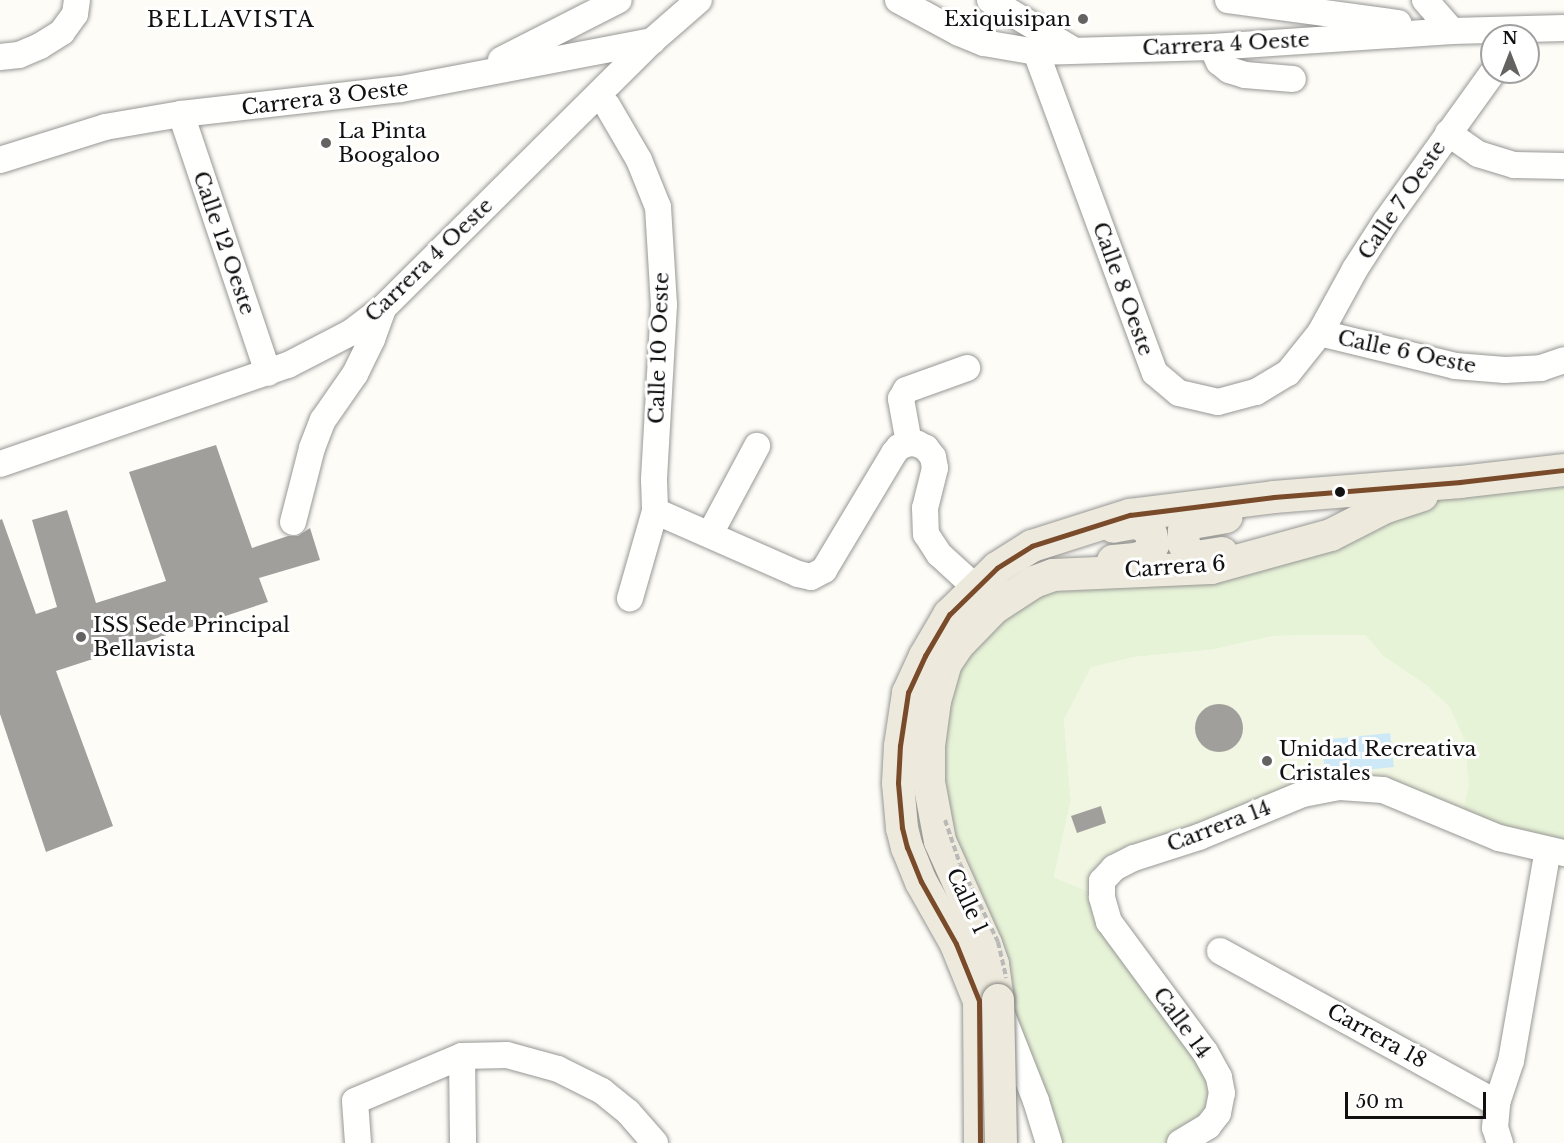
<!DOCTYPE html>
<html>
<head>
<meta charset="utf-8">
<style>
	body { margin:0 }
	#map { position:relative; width:1564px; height:1143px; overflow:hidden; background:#fdfcf7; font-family:"Libre Baskerville",serif }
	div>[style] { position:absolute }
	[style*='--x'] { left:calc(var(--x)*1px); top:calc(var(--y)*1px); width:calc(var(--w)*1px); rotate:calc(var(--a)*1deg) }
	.green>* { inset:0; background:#e7f3d7 }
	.pitch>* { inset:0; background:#f0f6e1 }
	.water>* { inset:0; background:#cde8f7 }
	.building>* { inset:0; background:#a19f9c }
	.round { border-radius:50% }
	.roads { filter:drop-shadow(0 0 2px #979795) drop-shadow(0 0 2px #979795) }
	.minor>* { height:26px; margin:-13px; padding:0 13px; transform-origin:13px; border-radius:13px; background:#fffffe }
	.major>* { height:32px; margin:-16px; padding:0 16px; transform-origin:16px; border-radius:16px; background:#ede9dc }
	.path-bridge>* { height:4px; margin-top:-2px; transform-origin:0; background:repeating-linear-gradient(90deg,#b9b9b8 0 6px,transparent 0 9px) }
	.bridges { filter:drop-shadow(0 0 2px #858482) drop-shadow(0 0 2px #858482) }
	.major-bridge>* { height:32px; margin:-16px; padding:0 16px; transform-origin:16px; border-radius:16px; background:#ede9dc }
	.bus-1>* { height:4.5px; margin:-2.25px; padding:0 2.25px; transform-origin:2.25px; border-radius:2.25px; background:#7a4b2a }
	.dots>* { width:16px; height:16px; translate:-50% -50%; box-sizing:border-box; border:3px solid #fff; border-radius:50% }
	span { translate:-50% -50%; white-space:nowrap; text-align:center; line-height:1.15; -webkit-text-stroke:6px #fff; paint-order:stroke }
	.poi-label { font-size:21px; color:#111 }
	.right { translate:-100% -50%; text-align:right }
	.left { translate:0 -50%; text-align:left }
	.street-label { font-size:21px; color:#111 }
	.neighbourhood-label { font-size:22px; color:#111; letter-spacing:1.5px }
	.north { position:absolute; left:1480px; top:24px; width:60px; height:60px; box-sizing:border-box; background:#fff; border:2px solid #a0a0a0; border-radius:50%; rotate:0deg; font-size:16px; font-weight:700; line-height:24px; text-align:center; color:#111 }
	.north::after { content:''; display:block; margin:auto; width:21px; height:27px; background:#646362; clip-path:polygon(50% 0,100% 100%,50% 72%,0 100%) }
	.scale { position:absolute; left:1345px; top:1092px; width:141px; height:27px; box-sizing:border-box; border:3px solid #111; border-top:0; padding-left:8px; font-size:18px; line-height:21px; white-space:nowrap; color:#111; -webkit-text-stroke:4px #fff; paint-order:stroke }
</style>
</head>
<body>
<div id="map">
	<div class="green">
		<div style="clip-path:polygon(1564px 470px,1564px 853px,1460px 823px,1450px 708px,1427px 686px,1383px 656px,1365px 635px,1274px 636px,1211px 650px,1135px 657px,1091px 668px,1064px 720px,1071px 800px,1054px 877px,1102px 897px,1222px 1093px,1180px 1143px,1049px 1143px,929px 782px,958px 645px,1034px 582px,1211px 568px,1386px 507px)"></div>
	</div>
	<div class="pitch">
		<div style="clip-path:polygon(1365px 635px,1383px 656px,1427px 686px,1450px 707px,1465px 741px,1469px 786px,1460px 823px,1340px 787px,1134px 858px,1102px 897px,1054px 877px,1071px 800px,1064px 720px,1091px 667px,1135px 657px,1211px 650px,1274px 636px)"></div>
	</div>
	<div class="water">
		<div style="clip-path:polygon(1390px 733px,1394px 767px,1325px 774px,1322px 740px)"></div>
	</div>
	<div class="building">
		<div style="clip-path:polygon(216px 445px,252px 548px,288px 536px,298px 536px,310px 528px,320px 560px,259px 578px,268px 602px,56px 671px,113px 826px,46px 852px,0 714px,0 520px,2px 519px,36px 614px,57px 607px,32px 520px,67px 510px,96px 603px,166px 581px,129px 472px)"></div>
		<div class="round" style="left:1195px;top:704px;width:48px;height:48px"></div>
		<div style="clip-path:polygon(1101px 806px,1106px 823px,1077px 833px,1071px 816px)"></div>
	</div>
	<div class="roads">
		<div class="minor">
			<div style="--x:898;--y:0;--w:69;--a:28.4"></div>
			<div style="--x:959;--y:33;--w:27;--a:22"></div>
			<div style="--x:984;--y:43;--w:53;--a:9.8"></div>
			<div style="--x:1036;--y:52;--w:176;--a:-1.6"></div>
			<div style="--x:1212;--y:47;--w:241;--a:-3.8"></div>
			<div style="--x:1452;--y:31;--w:112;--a:-1.5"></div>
			<div style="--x:990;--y:0;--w:96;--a:30.9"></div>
			<div style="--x:1228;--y:0;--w:172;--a:7.7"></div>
			<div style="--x:1425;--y:0;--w:41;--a:48.9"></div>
			<div style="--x:1212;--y:47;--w:17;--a:65"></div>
			<div style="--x:1219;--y:62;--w:13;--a:39"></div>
			<div style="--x:1229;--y:70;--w:17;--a:17"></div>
			<div style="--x:1245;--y:75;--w:48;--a:4.8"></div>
			<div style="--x:1036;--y:52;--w:342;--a:69.7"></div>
			<div style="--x:1155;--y:373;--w:31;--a:40"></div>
			<div style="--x:1179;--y:393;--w:40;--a:13"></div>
			<div style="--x:1218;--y:402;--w:39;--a:-15"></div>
			<div style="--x:1256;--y:392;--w:37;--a:-31"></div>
			<div style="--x:1288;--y:373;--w:51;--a:-51.3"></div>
			<div style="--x:1320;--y:333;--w:73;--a:-61.3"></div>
			<div style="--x:1355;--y:269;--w:57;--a:-57.1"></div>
			<div style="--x:1386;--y:221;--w:183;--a:-54.3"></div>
			<div style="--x:0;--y:57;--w:19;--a:-6"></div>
			<div style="--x:19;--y:55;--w:23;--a:-23"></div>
			<div style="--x:40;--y:46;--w:26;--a:-32"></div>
			<div style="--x:62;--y:32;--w:22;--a:-54"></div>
			<div style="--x:75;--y:14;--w:14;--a:-82"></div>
			<div style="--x:501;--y:60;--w:132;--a:-27"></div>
			<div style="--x:607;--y:105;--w:64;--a:59.8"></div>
			<div style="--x:639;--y:160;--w:51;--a:68"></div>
			<div style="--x:658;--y:207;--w:98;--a:86.5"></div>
			<div style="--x:664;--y:305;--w:175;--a:93.3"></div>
			<div style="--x:654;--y:480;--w:31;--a:88"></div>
			<div style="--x:655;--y:511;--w:91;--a:106"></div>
			<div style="--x:181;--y:114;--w:273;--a:71.4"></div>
			<div style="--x:1448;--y:133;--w:37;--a:35"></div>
			<div style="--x:1478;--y:154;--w:38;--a:17"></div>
			<div style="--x:1514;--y:165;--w:50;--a:1.1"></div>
			<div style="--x:0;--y:160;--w:110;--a:-17.4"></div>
			<div style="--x:105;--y:127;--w:77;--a:-9.7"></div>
			<div style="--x:181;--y:114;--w:221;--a:-6.5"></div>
			<div style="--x:401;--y:89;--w:256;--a:-10.8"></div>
			<div style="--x:1320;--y:333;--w:139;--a:13.7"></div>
			<div style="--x:1455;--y:366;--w:50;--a:4.6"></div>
			<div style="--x:1505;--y:370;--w:36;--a:-3"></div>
			<div style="--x:1541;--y:368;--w:24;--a:-19"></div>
			<div style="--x:909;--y:443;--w:45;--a:-100.3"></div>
			<div style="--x:901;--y:399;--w:10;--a:-61"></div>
			<div style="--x:906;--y:390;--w:65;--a:-19.8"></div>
			<div style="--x:0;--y:464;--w:305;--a:-19"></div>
			<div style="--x:288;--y:365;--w:70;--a:-27.3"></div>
			<div style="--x:350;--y:333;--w:41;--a:-37.1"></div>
			<div style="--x:383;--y:308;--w:379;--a:-44.8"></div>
			<div style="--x:652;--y:41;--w:62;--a:-41.1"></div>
			<div style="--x:655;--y:511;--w:156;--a:23.8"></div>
			<div style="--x:798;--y:574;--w:13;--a:13"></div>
			<div style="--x:811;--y:577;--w:15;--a:-28"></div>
			<div style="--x:824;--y:570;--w:136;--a:-59.1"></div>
			<div style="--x:894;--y:453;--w:8;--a:-50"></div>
			<div style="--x:899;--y:447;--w:11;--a:-22"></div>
			<div style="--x:909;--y:443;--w:9;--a:6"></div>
			<div style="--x:918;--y:444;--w:9;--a:27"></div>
			<div style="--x:926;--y:448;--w:11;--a:52"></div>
			<div style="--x:933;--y:457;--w:11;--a:80"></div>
			<div style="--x:935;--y:468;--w:41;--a:104"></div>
			<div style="--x:925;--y:508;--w:26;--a:88"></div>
			<div style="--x:926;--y:534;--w:24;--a:57"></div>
			<div style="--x:939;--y:554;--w:49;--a:42.5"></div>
			<div style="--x:293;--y:522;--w:76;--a:-75.6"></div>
			<div style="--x:312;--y:448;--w:30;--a:-69"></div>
			<div style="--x:323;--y:420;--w:56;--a:-55.2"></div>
			<div style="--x:355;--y:374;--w:39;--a:-64"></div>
			<div style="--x:372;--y:339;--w:33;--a:-70"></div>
			<div style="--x:710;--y:534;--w:100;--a:-61.9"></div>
			<div style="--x:1220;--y:951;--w:316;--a:28.8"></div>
			<div style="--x:1002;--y:1015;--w:92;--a:68.4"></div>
			<div style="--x:1036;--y:1101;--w:44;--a:72.8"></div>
			<div style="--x:462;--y:1056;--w:87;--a:89.3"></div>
			<div style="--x:358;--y:1143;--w:42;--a:-94.1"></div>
			<div style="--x:355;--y:1101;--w:116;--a:-22.8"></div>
			<div style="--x:462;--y:1056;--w:45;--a:-1.3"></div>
			<div style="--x:507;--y:1055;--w:53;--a:15.4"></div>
			<div style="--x:558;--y:1069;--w:49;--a:26.6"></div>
			<div style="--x:602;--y:1091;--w:33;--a:39"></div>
			<div style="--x:628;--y:1112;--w:41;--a:48.9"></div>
			<div style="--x:1180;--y:1143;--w:33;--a:-31"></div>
			<div style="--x:1208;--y:1126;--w:16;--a:-52"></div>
			<div style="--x:1218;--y:1113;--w:20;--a:-79"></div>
			<div style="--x:1222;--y:1093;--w:16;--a:-101"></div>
			<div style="--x:1219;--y:1077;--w:29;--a:-119"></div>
			<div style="--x:1205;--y:1052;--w:162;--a:-126.4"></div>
			<div style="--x:1109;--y:922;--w:26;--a:-106"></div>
			<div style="--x:1102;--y:897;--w:16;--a:-90"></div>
			<div style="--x:1102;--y:881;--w:18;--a:-47"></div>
			<div style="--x:1114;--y:868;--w:22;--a:-27"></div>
			<div style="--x:1134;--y:858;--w:68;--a:-17.9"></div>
			<div style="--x:1199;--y:837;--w:113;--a:-22.5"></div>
			<div style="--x:1303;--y:794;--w:38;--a:-11"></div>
			<div style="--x:1340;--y:787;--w:43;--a:4"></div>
			<div style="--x:1383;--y:790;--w:126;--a:22.5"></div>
			<div style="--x:1499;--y:838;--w:67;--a:13"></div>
			<div style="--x:1500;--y:1143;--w:16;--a:-108"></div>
			<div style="--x:1495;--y:1128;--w:25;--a:-85"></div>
			<div style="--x:1497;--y:1103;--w:44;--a:-71.6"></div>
			<div style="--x:1511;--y:1061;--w:214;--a:-80.1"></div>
		</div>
		<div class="major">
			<div style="--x:1222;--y:553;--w:24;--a:171"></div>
			<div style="--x:1198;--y:557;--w:11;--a:-153"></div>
			<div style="--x:1188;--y:552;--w:11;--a:-117"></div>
			<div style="--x:1183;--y:542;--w:11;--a:-85"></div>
			<div style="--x:1184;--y:531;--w:11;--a:-45"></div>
			<div style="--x:1192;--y:523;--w:35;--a:-10"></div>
			<div style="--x:1113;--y:561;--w:23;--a:-5"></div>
			<div style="--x:1136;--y:559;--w:12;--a:-20"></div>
			<div style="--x:1147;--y:555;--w:12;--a:-59"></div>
			<div style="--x:1153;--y:545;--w:11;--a:-100"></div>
			<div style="--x:1151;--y:534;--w:11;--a:-128"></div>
			<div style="--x:1144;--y:525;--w:11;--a:-170"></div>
			<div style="--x:1133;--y:523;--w:20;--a:169"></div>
			<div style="--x:998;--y:1000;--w:36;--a:-98"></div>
			<div style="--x:993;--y:964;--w:21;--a:-109"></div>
			<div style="--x:986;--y:944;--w:113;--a:-114.1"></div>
			<div style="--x:940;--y:841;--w:60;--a:-100.6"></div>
			<div style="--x:929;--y:782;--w:36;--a:-90"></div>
			<div style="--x:929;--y:746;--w:45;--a:-82.4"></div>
			<div style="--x:935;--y:701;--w:40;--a:-74"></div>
			<div style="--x:946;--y:663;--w:22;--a:-56"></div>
			<div style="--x:958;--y:645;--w:52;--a:-45.8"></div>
			<div style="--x:994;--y:608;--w:48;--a:-33"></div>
			<div style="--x:1034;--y:582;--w:20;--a:-20"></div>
			<div style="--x:1053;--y:575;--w:158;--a:-2.5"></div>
			<div style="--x:1211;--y:568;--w:124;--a:-15.4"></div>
			<div style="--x:1331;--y:535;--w:62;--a:-27"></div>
			<div style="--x:1386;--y:507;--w:38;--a:-18"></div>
			<div style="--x:980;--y:1143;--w:142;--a:-90.4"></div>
			<div style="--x:979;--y:1001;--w:61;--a:-112"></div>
			<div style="--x:956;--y:944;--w:71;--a:-119.4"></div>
			<div style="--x:921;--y:882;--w:37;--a:-112"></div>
			<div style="--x:907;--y:848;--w:21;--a:-104"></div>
			<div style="--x:902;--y:828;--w:45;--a:-95.1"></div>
			<div style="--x:898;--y:783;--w:37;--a:-87"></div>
			<div style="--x:900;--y:746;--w:54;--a:-81.4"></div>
			<div style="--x:908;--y:693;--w:41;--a:-65.3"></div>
			<div style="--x:925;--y:656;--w:48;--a:-59.7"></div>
			<div style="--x:949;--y:615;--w:67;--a:-44.4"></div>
			<div style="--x:997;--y:568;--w:41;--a:-32.2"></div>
			<div style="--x:1032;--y:546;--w:103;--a:-17.6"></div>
			<div style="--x:1130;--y:515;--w:145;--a:-7.1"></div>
			<div style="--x:1274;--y:497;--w:187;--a:-4.6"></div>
			<div style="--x:1460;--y:482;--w:105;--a:-6.6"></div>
		</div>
	</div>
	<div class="path-bridge">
		<div style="--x:945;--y:820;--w:46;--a:71.2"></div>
		<div style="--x:960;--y:864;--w:87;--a:64"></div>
		<div style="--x:998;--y:942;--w:37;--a:77"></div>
	</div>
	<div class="bridges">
		<div class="major-bridge">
			<div style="--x:998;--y:1000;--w:143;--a:88.8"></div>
		</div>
	</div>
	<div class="bus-1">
		<div style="--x:980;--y:1143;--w:142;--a:-90.4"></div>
		<div style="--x:979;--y:1001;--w:61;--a:-112"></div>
		<div style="--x:956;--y:944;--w:71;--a:-119.4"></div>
		<div style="--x:921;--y:882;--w:37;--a:-112"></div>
		<div style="--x:907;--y:848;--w:21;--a:-104"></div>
		<div style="--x:902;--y:828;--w:45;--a:-95.1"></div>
		<div style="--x:898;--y:783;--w:37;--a:-87"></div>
		<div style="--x:900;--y:746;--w:54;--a:-81.4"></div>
		<div style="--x:908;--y:693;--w:41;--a:-65.3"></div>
		<div style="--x:925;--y:656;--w:48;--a:-59.7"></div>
		<div style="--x:949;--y:615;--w:67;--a:-44.4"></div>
		<div style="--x:997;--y:568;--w:41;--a:-32.2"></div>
		<div style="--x:1032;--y:546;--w:103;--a:-17.6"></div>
		<div style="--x:1130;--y:515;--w:145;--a:-7.1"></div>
		<div style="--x:1274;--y:497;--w:187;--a:-4.6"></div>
		<div style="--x:1460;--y:482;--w:105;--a:-6.6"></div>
	</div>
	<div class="dots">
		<div style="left:1083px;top:19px;background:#646362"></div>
		<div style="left:326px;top:143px;background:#646362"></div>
		<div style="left:1340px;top:492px;background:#111"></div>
		<div style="left:81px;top:637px;background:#646362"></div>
		<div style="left:1267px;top:761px;background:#646362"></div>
	</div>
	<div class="poi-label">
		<span class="right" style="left:1071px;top:19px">Exiquisipan</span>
		<span class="left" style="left:338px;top:143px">La Pinta<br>Boogaloo</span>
		<span class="left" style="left:93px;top:637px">ISS Sede Principal<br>Bellavista</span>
		<span class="left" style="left:1279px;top:761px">Unidad Recreativa<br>Cristales</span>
	</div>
	<div class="street-label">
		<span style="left:1226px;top:44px;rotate:-3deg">Carrera 4 Oeste</span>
		<span style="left:325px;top:98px;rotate:-7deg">Carrera 3 Oeste</span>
		<span style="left:1402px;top:200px;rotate:-56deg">Calle 7 Oeste</span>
		<span style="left:224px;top:243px;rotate:71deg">Calle 12 Oeste</span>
		<span style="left:429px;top:260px;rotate:-44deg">Carrera 4 Oeste</span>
		<span style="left:1123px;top:289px;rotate:70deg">Calle 8 Oeste</span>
		<span style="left:659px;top:348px;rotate:-88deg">Calle 10 Oeste</span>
		<span style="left:1407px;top:352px;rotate:12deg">Calle 6 Oeste</span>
		<span style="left:1175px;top:567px;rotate:-4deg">Carrera 6</span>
		<span style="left:1219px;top:826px;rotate:-21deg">Carrera 14</span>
		<span style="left:967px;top:901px;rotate:65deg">Calle 1</span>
		<span style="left:1182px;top:1023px;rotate:54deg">Calle 14</span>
		<span style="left:1377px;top:1036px;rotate:29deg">Carrera 18</span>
	</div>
	<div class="neighbourhood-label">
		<span style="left:231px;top:20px">BELLAVISTA</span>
	</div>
	<div class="north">N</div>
	<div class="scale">50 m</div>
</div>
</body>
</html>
